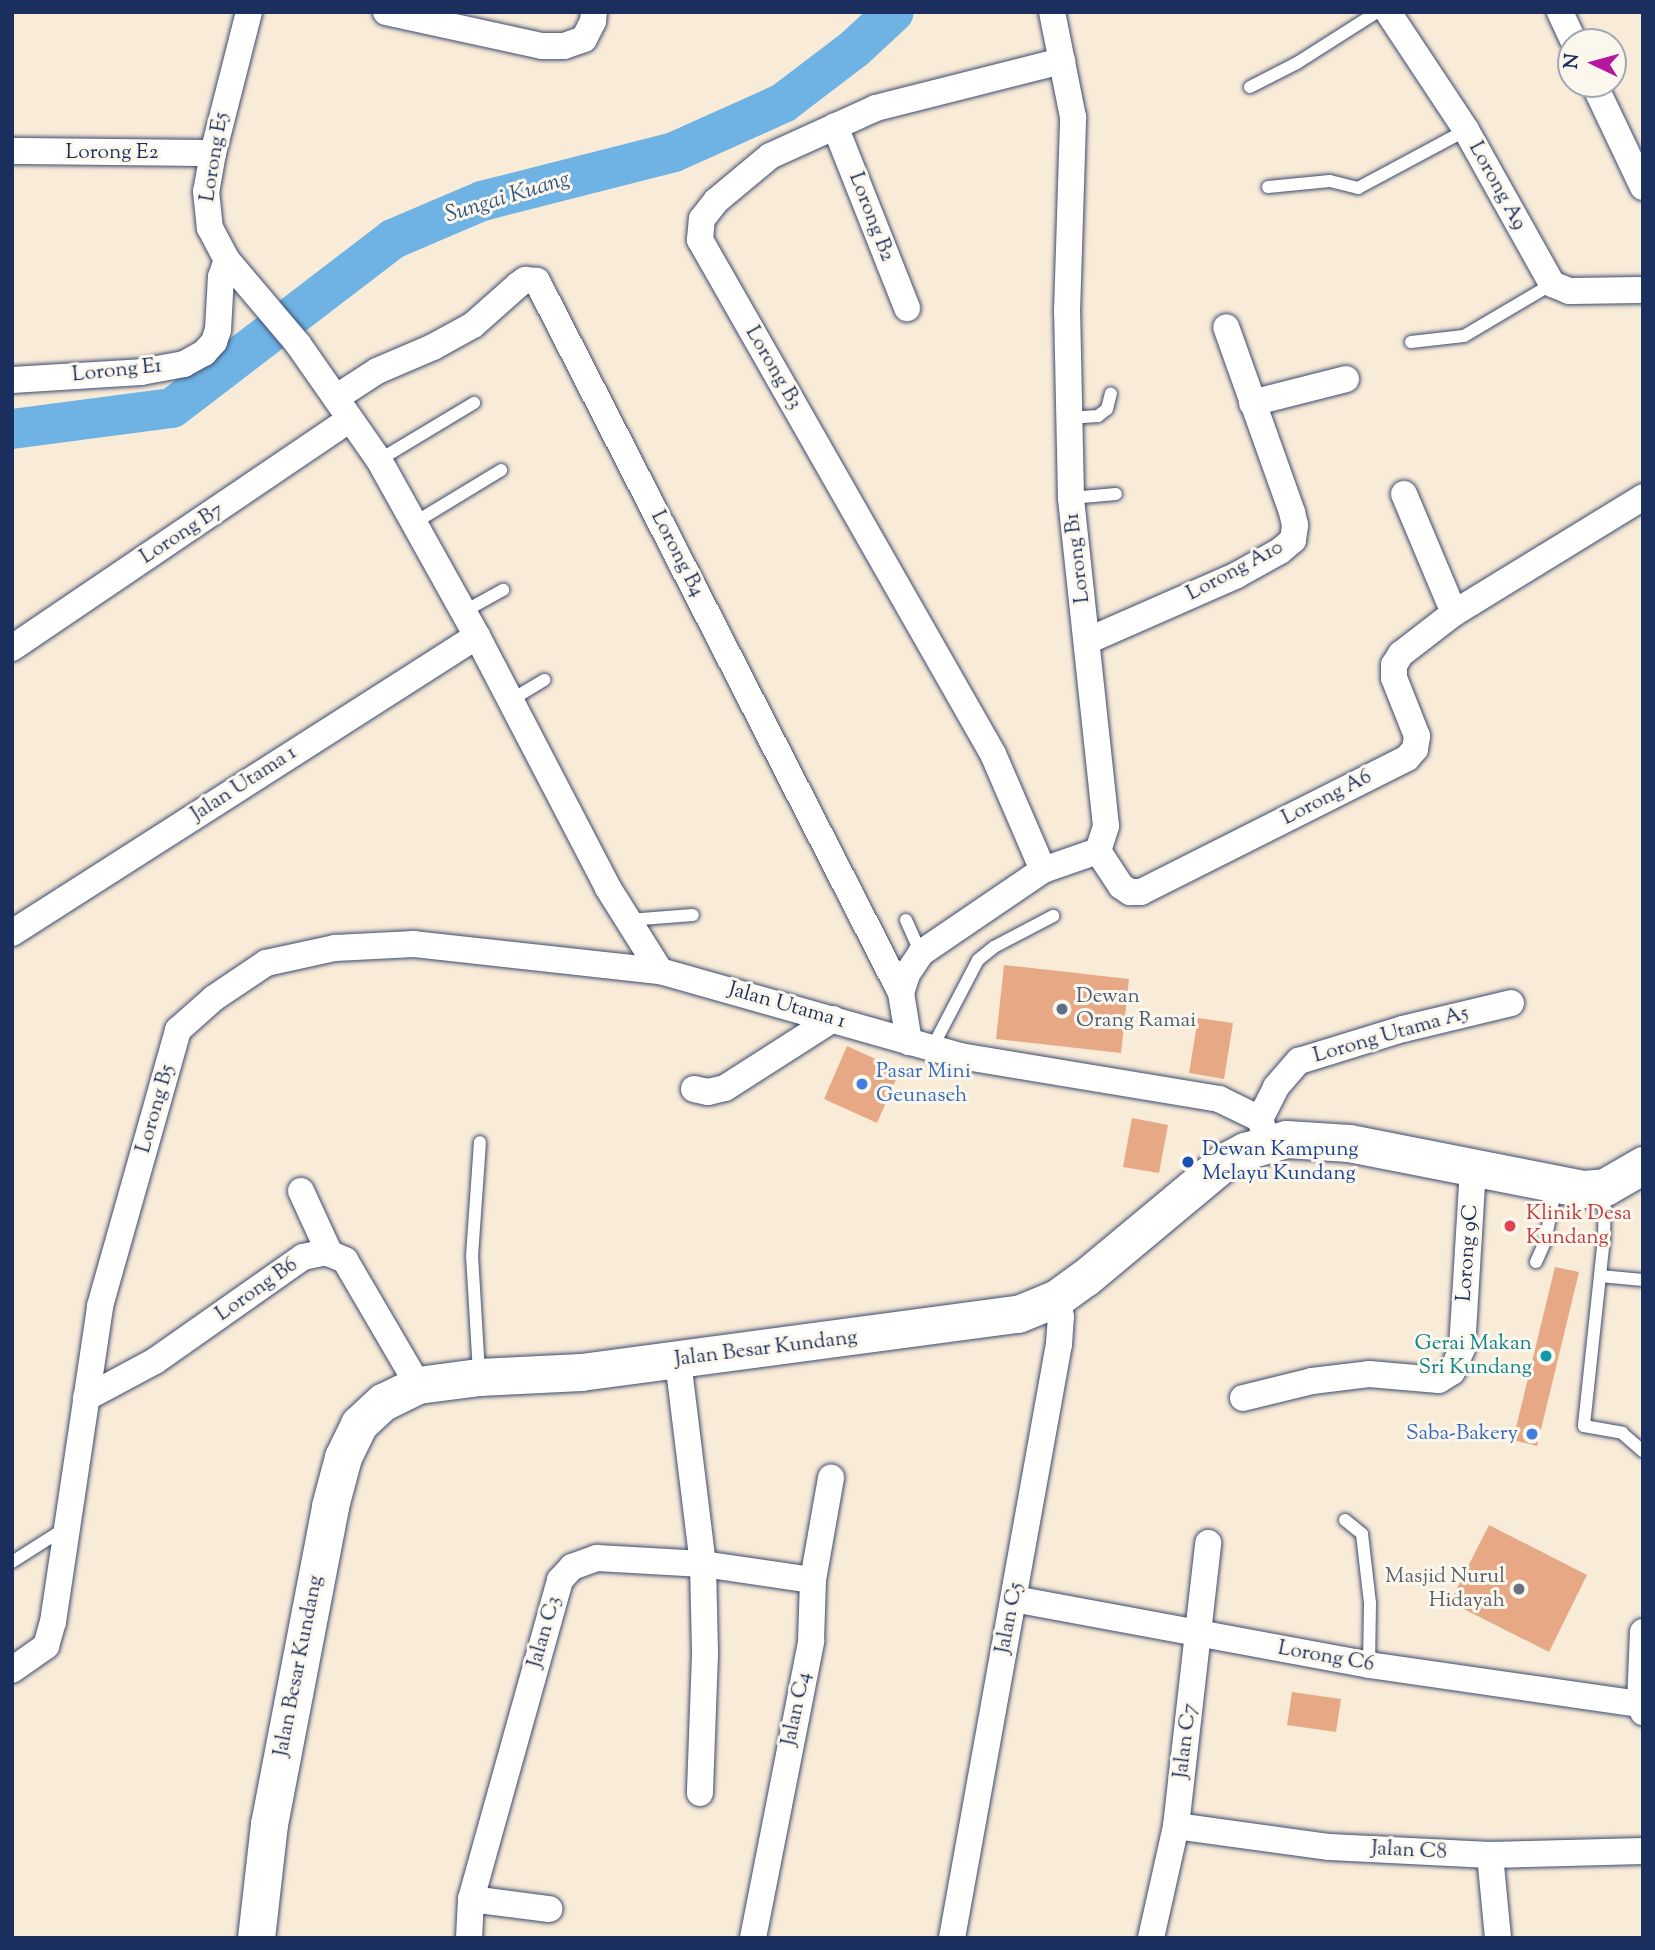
<!DOCTYPE html>
<html>
<head>
<meta charset="utf-8">
<style>
	body { margin:0 }
	#map { position:relative; width:1655px; height:1950px; overflow:hidden; background:#f8ebd8; font-family:"Sorts Mill Goudy",serif }
	div>[style] { position:absolute }
	[style*='--x'] { left:calc(var(--x)*1px); top:calc(var(--y)*1px); width:calc(var(--w)*1px); rotate:calc(var(--a)*1deg) }
	.river>* { height:40px; margin:-20px; padding:0 20px; transform-origin:20px; border-radius:20px; background:#6eb3e4 }
	.building>* { inset:0; background:#e7a985 }
	.roads { filter:drop-shadow(0 0 2px #3c4b70) drop-shadow(0 0 2px #3c4b70) }
	.lane>* { height:12px; margin:-6px; padding:0 6px; transform-origin:6px; border-radius:6px; background:#fff }
	.street>* { height:26px; margin:-13px; padding:0 13px; transform-origin:13px; border-radius:13px; background:#fff }
	.secondary>* { height:37px; margin:-18.5px; padding:0 18.5px; transform-origin:18.5px; border-radius:18.5px; background:#fff }
	.dots>* { width:19px; height:19px; translate:-50% -50%; box-sizing:border-box; border:4px solid #fbf7ec; border-radius:50% }
	span { translate:-50% -50%; white-space:nowrap; text-align:center; line-height:1.15; -webkit-text-stroke:6px #fbf7ec; paint-order:stroke }
	.street-label { font-size:21px; color:#1b2f5e }
	.service-label { font-size:21px; color:#4e5e75 }
	.left { translate:0 -50%; text-align:left }
	.shop-label { font-size:21px; color:#366cbe }
	.right { translate:-100% -50%; text-align:right }
	.transit-label { font-size:21px; color:#164399 }
	.health-label { font-size:21px; color:#be3a42 }
	.culture-label { font-size:21px; color:#0d838f }
	.worship-label { font-size:21px; color:#5b616d }
	.water-label { font-size:23px; color:#345786; font-style:italic }
	.frame { position:absolute; inset:0; border:14px solid #1b2f5e; pointer-events:none }
	.north { position:absolute; left:1557px; top:28px; width:70px; height:70px; box-sizing:border-box; background:#fbf7ec; border:2px solid #a1a7b3; border-radius:50%; rotate:275deg; font-size:19px; font-weight:700; line-height:28px; text-align:center; color:#1b2f5e }
	.north::after { content:''; display:block; margin:auto; width:24px; height:32px; background:#b5179e; clip-path:polygon(50% 0,100% 100%,50% 72%,0 100%) }
</style>
</head>
<body>
<div id="map">
	<div class="river">
		<div style="--x:12;--y:429;--w:161;--a:-7.5"></div>
		<div style="--x:172;--y:408;--w:278;--a:-37.4"></div>
		<div style="--x:393;--y:239;--w:97;--a:-23.1"></div>
		<div style="--x:482;--y:201;--w:198;--a:-14.3"></div>
		<div style="--x:674;--y:152;--w:120;--a:-24.2"></div>
		<div style="--x:783;--y:103;--w:89;--a:-37.3"></div>
		<div style="--x:854;--y:49;--w:54;--a:-42.8"></div>
	</div>
	<div class="building">
		<div style="clip-path:polygon(1004px 965px,1129px 979px,1121px 1053px,996px 1039px)"></div>
		<div style="clip-path:polygon(1198px 1018px,1233px 1023px,1224px 1079px,1189px 1073px)"></div>
		<div style="clip-path:polygon(847px 1046px,900px 1070px,877px 1123px,824px 1099px)"></div>
		<div style="clip-path:polygon(1132px 1118px,1168px 1125px,1159px 1173px,1123px 1167px)"></div>
		<div style="clip-path:polygon(1555px 1267px,1579px 1272px,1537px 1446px,1513px 1440px)"></div>
		<div style="clip-path:polygon(1489px 1525px,1587px 1575px,1549px 1652px,1450px 1602px)"></div>
		<div style="clip-path:polygon(1292px 1692px,1341px 1699px,1336px 1732px,1287px 1725px)"></div>
	</div>
	<div class="roads">
		<div class="lane">
			<div style="--x:1250;--y:87;--w:53;--a:-27.1"></div>
			<div style="--x:1297;--y:63;--w:95;--a:-32.5"></div>
			<div style="--x:1268;--y:187;--w:62;--a:-5.5"></div>
			<div style="--x:1330;--y:181;--w:29;--a:14"></div>
			<div style="--x:1358;--y:188;--w:123;--a:-28.2"></div>
			<div style="--x:1411;--y:342;--w:53;--a:-6.5"></div>
			<div style="--x:1464;--y:336;--w:102;--a:-30.6"></div>
			<div style="--x:1069;--y:418;--w:29;--a:-4"></div>
			<div style="--x:1098;--y:416;--w:11;--a:-38"></div>
			<div style="--x:1107;--y:409;--w:16;--a:-76"></div>
			<div style="--x:379;--y:460;--w:111;--a:-31"></div>
			<div style="--x:1071;--y:498;--w:45;--a:-5.1"></div>
			<div style="--x:414;--y:523;--w:102;--a:-31.3"></div>
			<div style="--x:463;--y:612;--w:46;--a:-28.8"></div>
			<div style="--x:511;--y:700;--w:39;--a:-31"></div>
			<div style="--x:628;--y:920;--w:65;--a:-4.4"></div>
			<div style="--x:906;--y:920;--w:36;--a:66"></div>
			<div style="--x:932;--y:1048;--w:99;--a:-62.4"></div>
			<div style="--x:978;--y:960;--w:21;--a:-39"></div>
			<div style="--x:994;--y:947;--w:67;--a:-27.7"></div>
			<div style="--x:1605;--y:1188;--w:50;--a:91.1"></div>
			<div style="--x:1604;--y:1238;--w:189;--a:96.1"></div>
			<div style="--x:1584;--y:1426;--w:39;--a:10"></div>
			<div style="--x:1622;--y:1433;--w:28;--a:41"></div>
			<div style="--x:1536;--y:1262;--w:22;--a:-66"></div>
			<div style="--x:1545;--y:1242;--w:57;--a:-78.9"></div>
			<div style="--x:1600;--y:1276;--w:43;--a:5.3"></div>
			<div style="--x:479;--y:1373;--w:117;--a:-93.4"></div>
			<div style="--x:472;--y:1256;--w:114;--a:-86"></div>
			<div style="--x:1345;--y:1520;--w:22;--a:39"></div>
			<div style="--x:1362;--y:1534;--w:69;--a:83.4"></div>
			<div style="--x:1370;--y:1603;--w:62;--a:90.9"></div>
			<div style="--x:12;--y:1562;--w:62;--a:-32.4"></div>
		</div>
		<div class="street">
			<div style="--x:249;--y:12;--w:146;--a:104.3"></div>
			<div style="--x:213;--y:153;--w:39;--a:100"></div>
			<div style="--x:206;--y:191;--w:37;--a:84"></div>
			<div style="--x:210;--y:228;--w:36;--a:62"></div>
			<div style="--x:227;--y:260;--w:110;--a:49.8"></div>
			<div style="--x:298;--y:344;--w:141;--a:55.1"></div>
			<div style="--x:379;--y:460;--w:201;--a:60.9"></div>
			<div style="--x:477;--y:636;--w:284;--a:62.5"></div>
			<div style="--x:608;--y:888;--w:98;--a:57.9"></div>
			<div style="--x:660;--y:971;--w:312;--a:15.8"></div>
			<div style="--x:960;--y:1056;--w:263;--a:9.4"></div>
			<div style="--x:1219;--y:1099;--w:46;--a:26"></div>
			<div style="--x:1260;--y:1119;--w:25;--a:72"></div>
			<div style="--x:386;--y:12;--w:160;--a:12.3"></div>
			<div style="--x:542;--y:46;--w:22;--a:0"></div>
			<div style="--x:564;--y:46;--w:21;--a:-19"></div>
			<div style="--x:584;--y:39;--w:20;--a:-63"></div>
			<div style="--x:593;--y:21;--w:9;--a:-84"></div>
			<div style="--x:1388;--y:12;--w:141;--a:56.5"></div>
			<div style="--x:1466;--y:130;--w:176;--a:60.8"></div>
			<div style="--x:1552;--y:284;--w:18;--a:22"></div>
			<div style="--x:1569;--y:291;--w:74;--a:-0.8"></div>
			<div style="--x:1560;--y:12;--w:33;--a:65"></div>
			<div style="--x:1594;--y:84;--w:114;--a:64.6"></div>
			<div style="--x:835;--y:126;--w:196;--a:68.4"></div>
			<div style="--x:12;--y:151;--w:201;--a:0.6"></div>
			<div style="--x:12;--y:380;--w:129;--a:-3.5"></div>
			<div style="--x:141;--y:372;--w:44;--a:-10.5"></div>
			<div style="--x:184;--y:364;--w:23;--a:-29"></div>
			<div style="--x:204;--y:353;--w:15;--a:-48"></div>
			<div style="--x:214;--y:342;--w:13;--a:-72"></div>
			<div style="--x:218;--y:330;--w:53;--a:-86.8"></div>
			<div style="--x:221;--y:277;--w:18;--a:-71"></div>
			<div style="--x:337;--y:397;--w:48;--a:-33"></div>
			<div style="--x:377;--y:371;--w:61;--a:-23.2"></div>
			<div style="--x:433;--y:347;--w:46;--a:-28.8"></div>
			<div style="--x:473;--y:325;--w:60;--a:-41.6"></div>
			<div style="--x:518;--y:285;--w:9;--a:-36"></div>
			<div style="--x:525;--y:280;--w:12;--a:5"></div>
			<div style="--x:537;--y:281;--w:800;--a:62.92"></div>
			<div style="--x:901;--y:993;--w:50;--a:80.7"></div>
			<div style="--x:1252;--y:403;--w:97;--a:-14.3"></div>
			<div style="--x:1404;--y:494;--w:129;--a:67.2"></div>
			<div style="--x:1087;--y:641;--w:164;--a:-23.7"></div>
			<div style="--x:1237;--y:575;--w:49;--a:-29.2"></div>
			<div style="--x:1280;--y:551;--w:17;--a:-40"></div>
			<div style="--x:1293;--y:540;--w:15;--a:-82"></div>
			<div style="--x:1295;--y:525;--w:13;--a:-103"></div>
			<div style="--x:1292;--y:512;--w:196;--a:-109.6"></div>
			<div style="--x:12;--y:648;--w:408;--a:-34.1"></div>
			<div style="--x:1098;--y:851;--w:42;--a:56.7"></div>
			<div style="--x:1121;--y:886;--w:11;--a:34"></div>
			<div style="--x:1130;--y:892;--w:11;--a:0"></div>
			<div style="--x:1141;--y:892;--w:298;--a:-26.7"></div>
			<div style="--x:1407;--y:758;--w:12;--a:-48"></div>
			<div style="--x:1415;--y:749;--w:13;--a:-81"></div>
			<div style="--x:1417;--y:736;--w:62;--a:-111.6"></div>
			<div style="--x:1394;--y:678;--w:13;--a:-90"></div>
			<div style="--x:1394;--y:665;--w:13;--a:-58"></div>
			<div style="--x:1401;--y:654;--w:67;--a:-37.7"></div>
			<div style="--x:1454;--y:613;--w:222;--a:-31.5"></div>
			<div style="--x:1043;--y:870;--w:126;--a:-113.3"></div>
			<div style="--x:993;--y:754;--w:592;--a:-119.68"></div>
			<div style="--x:700;--y:240;--w:21;--a:-85"></div>
			<div style="--x:702;--y:219;--w:23;--a:-52"></div>
			<div style="--x:716;--y:201;--w:70;--a:-39.8"></div>
			<div style="--x:770;--y:156;--w:116;--a:-24.4"></div>
			<div style="--x:876;--y:108;--w:192;--a:-14.2"></div>
			<div style="--x:12;--y:933;--w:552;--a:-32.57"></div>
			<div style="--x:901;--y:993;--w:20;--a:-72"></div>
			<div style="--x:907;--y:974;--w:25;--a:-56"></div>
			<div style="--x:921;--y:953;--w:148;--a:-34.2"></div>
			<div style="--x:1043;--y:870;--w:58;--a:-19.1"></div>
			<div style="--x:1098;--y:851;--w:26;--a:-72"></div>
			<div style="--x:1106;--y:826;--w:330;--a:-96.1"></div>
			<div style="--x:1071;--y:498;--w:186;--a:-91.2"></div>
			<div style="--x:1067;--y:312;--w:195;--a:-88.2"></div>
			<div style="--x:1073;--y:117;--w:107;--a:-101.3"></div>
			<div style="--x:694;--y:1089;--w:14;--a:12"></div>
			<div style="--x:708;--y:1092;--w:17;--a:-13"></div>
			<div style="--x:725;--y:1088;--w:128;--a:-32.6"></div>
			<div style="--x:1260;--y:1119;--w:36;--a:-63"></div>
			<div style="--x:1276;--y:1087;--w:35;--a:-49"></div>
			<div style="--x:1299;--y:1061;--w:109;--a:-17.1"></div>
			<div style="--x:1403;--y:1029;--w:111;--a:-13.5"></div>
			<div style="--x:301;--y:1191;--w:69;--a:65.3"></div>
			<div style="--x:678;--y:1361;--w:205;--a:83"></div>
			<div style="--x:703;--y:1564;--w:90;--a:88.7"></div>
			<div style="--x:705;--y:1654;--w:139;--a:92.1"></div>
			<div style="--x:86;--y:1398;--w:78;--a:-28.2"></div>
			<div style="--x:155;--y:1361;--w:181;--a:-35.1"></div>
			<div style="--x:303;--y:1257;--w:24;--a:-12"></div>
			<div style="--x:326;--y:1252;--w:21;--a:23"></div>
			<div style="--x:345;--y:1260;--w:145;--a:59.7"></div>
			<div style="--x:1243;--y:1398;--w:71;--a:-13.8"></div>
			<div style="--x:1312;--y:1381;--w:57;--a:-7"></div>
			<div style="--x:1369;--y:1374;--w:70;--a:4.9"></div>
			<div style="--x:1439;--y:1380;--w:15;--a:-32"></div>
			<div style="--x:1452;--y:1372;--w:26;--a:-67"></div>
			<div style="--x:1462;--y:1348;--w:179;--a:-86.5"></div>
			<div style="--x:1014;--y:1599;--w:361;--a:10.5"></div>
			<div style="--x:1369;--y:1665;--w:274;--a:8.2"></div>
			<div style="--x:1643;--y:1632;--w:72;--a:92.4"></div>
			<div style="--x:1640;--y:1704;--w:9;--a:69"></div>
			<div style="--x:12;--y:1670;--w:42;--a:-35.2"></div>
			<div style="--x:46;--y:1646;--w:25;--a:-74"></div>
			<div style="--x:53;--y:1622;--w:319;--a:-81.5"></div>
			<div style="--x:100;--y:1306;--w:287;--a:-74.2"></div>
			<div style="--x:178;--y:1030;--w:48;--a:-41.6"></div>
			<div style="--x:214;--y:998;--w:63;--a:-33.9"></div>
			<div style="--x:266;--y:963;--w:71;--a:-12.3"></div>
			<div style="--x:335;--y:948;--w:79;--a:-2.9"></div>
			<div style="--x:414;--y:944;--w:247;--a:6.3"></div>
			<div style="--x:1176;--y:1826;--w:155;--a:7.8"></div>
			<div style="--x:1330;--y:1847;--w:160;--a:2.9"></div>
			<div style="--x:1490;--y:1855;--w:153;--a:-1.5"></div>
			<div style="--x:1490;--y:1855;--w:83;--a:84.5"></div>
			<div style="--x:471;--y:1899;--w:79;--a:7.3"></div>
			<div style="--x:469;--y:1938;--w:39;--a:-87"></div>
			<div style="--x:471;--y:1899;--w:331;--a:-74.4"></div>
			<div style="--x:560;--y:1580;--w:18;--a:-47"></div>
			<div style="--x:572;--y:1567;--w:27;--a:-20"></div>
			<div style="--x:597;--y:1558;--w:106;--a:3.2"></div>
			<div style="--x:703;--y:1564;--w:111;--a:8.3"></div>
			<div style="--x:753;--y:1938;--w:303;--a:-78.9"></div>
			<div style="--x:811;--y:1641;--w:61;--a:-88.1"></div>
			<div style="--x:813;--y:1580;--w:104;--a:-80"></div>
			<div style="--x:952;--y:1938;--w:604;--a:-79.79"></div>
			<div style="--x:1059;--y:1344;--w:27;--a:-86"></div>
			<div style="--x:1061;--y:1317;--w:19;--a:-102"></div>
			<div style="--x:1151;--y:1938;--w:115;--a:-77.4"></div>
			<div style="--x:1176;--y:1826;--w:285;--a:-83.5"></div>
		</div>
		<div class="secondary">
			<div style="--x:256;--y:1938;--w:115;--a:-83.5"></div>
			<div style="--x:269;--y:1824;--w:324;--a:-79.1"></div>
			<div style="--x:330;--y:1506;--w:51;--a:-75.1"></div>
			<div style="--x:343;--y:1457;--w:37;--a:-64"></div>
			<div style="--x:359;--y:1424;--w:33;--a:-43"></div>
			<div style="--x:383;--y:1402;--w:39;--a:-26"></div>
			<div style="--x:418;--y:1385;--w:62;--a:-7.5"></div>
			<div style="--x:479;--y:1377;--w:102;--a:-2.8"></div>
			<div style="--x:581;--y:1372;--w:441;--a:-7.6"></div>
			<div style="--x:1018;--y:1314;--w:42;--a:-22.3"></div>
			<div style="--x:1057;--y:1298;--w:34;--a:-36"></div>
			<div style="--x:1085;--y:1278;--w:181;--a:-39.8"></div>
			<div style="--x:1224;--y:1162;--w:24;--a:-28"></div>
			<div style="--x:1245;--y:1151;--w:43;--a:-16.3"></div>
			<div style="--x:1286;--y:1139;--w:63;--a:3.6"></div>
			<div style="--x:1349;--y:1143;--w:238;--a:11.1"></div>
			<div style="--x:1583;--y:1189;--w:22;--a:-5"></div>
			<div style="--x:1605;--y:1187;--w:44;--a:-30.1"></div>
		</div>
	</div>
	<div class="dots">
		<div style="left:1062px;top:1009px;background:#5c6f8a"></div>
		<div style="left:862px;top:1084px;background:#3f7fe0"></div>
		<div style="left:1188px;top:1162px;background:#1a4fb4"></div>
		<div style="left:1510px;top:1226px;background:#e0444e"></div>
		<div style="left:1546px;top:1356px;background:#0f9aa8"></div>
		<div style="left:1532px;top:1434px;background:#3f7fe0"></div>
		<div style="left:1519px;top:1589px;background:#6b7280"></div>
	</div>
	<div class="street-label">
		<span style="left:112px;top:153px">Lorong E2</span>
		<span style="left:215px;top:157px;rotate:-81deg">Lorong E5</span>
		<span style="left:1497px;top:186px;rotate:61deg">Lorong A9</span>
		<span style="left:871px;top:217px;rotate:69deg">Lorong B2</span>
		<span style="left:773px;top:368px;rotate:60deg">Lorong B3</span>
		<span style="left:117px;top:371px;rotate:-6deg">Lorong E1</span>
		<span style="left:182px;top:534px;rotate:-33deg">Lorong B7</span>
		<span style="left:677px;top:554px;rotate:63deg">Lorong B4</span>
		<span style="left:1078px;top:558px;rotate:-97deg">Lorong B1</span>
		<span style="left:1235px;top:571px;rotate:-28deg">Lorong A10</span>
		<span style="left:244px;top:784px;rotate:-33deg">Jalan Utama 1</span>
		<span style="left:1327px;top:798px;rotate:-27deg">Lorong A6</span>
		<span style="left:787px;top:1006px;rotate:16deg">Jalan Utama 1</span>
		<span style="left:1391px;top:1035px;rotate:-16deg">Lorong Utama A5</span>
		<span style="left:156px;top:1109px;rotate:-74deg">Lorong B5</span>
		<span style="left:1468px;top:1253px;rotate:-86deg">Lorong 9C</span>
		<span style="left:257px;top:1290px;rotate:-35deg">Lorong B6</span>
		<span style="left:766px;top:1349px;rotate:-7deg">Jalan Besar Kundang</span>
		<span style="left:1010px;top:1618px;rotate:-79deg">Jalan C5</span>
		<span style="left:545px;top:1632px;rotate:-74deg">Jalan C3</span>
		<span style="left:1326px;top:1657px;rotate:10deg">Lorong C6</span>
		<span style="left:299px;top:1666px;rotate:-79deg">Jalan Besar Kundang</span>
		<span style="left:797px;top:1709px;rotate:-78deg">Jalan C4</span>
		<span style="left:1186px;top:1741px;rotate:-83deg">Jalan C7</span>
		<span style="left:1409px;top:1851px;rotate:3deg">Jalan C8</span>
	</div>
	<div class="service-label">
		<span class="left" style="left:1076px;top:1009px">Dewan<br>Orang Ramai</span>
	</div>
	<div class="shop-label">
		<span class="left" style="left:876px;top:1084px">Pasar Mini<br>Geunaseh</span>
		<span class="right" style="left:1518px;top:1434px">Saba-Bakery</span>
	</div>
	<div class="transit-label">
		<span class="left" style="left:1202px;top:1162px">Dewan Kampung<br>Melayu Kundang</span>
	</div>
	<div class="health-label">
		<span class="left" style="left:1526px;top:1226px">Klinik Desa<br>Kundang</span>
	</div>
	<div class="culture-label">
		<span class="right" style="left:1532px;top:1356px">Gerai Makan<br>Sri Kundang</span>
	</div>
	<div class="worship-label">
		<span class="right" style="left:1505px;top:1589px">Masjid Nurul<br>Hidayah</span>
	</div>
	<div class="water-label">
		<span style="left:508px;top:198px;rotate:-17deg">Sungai Kuang</span>
	</div>
	<div class="frame"></div>
	<div class="north">N</div>
</div>
</body>
</html>
